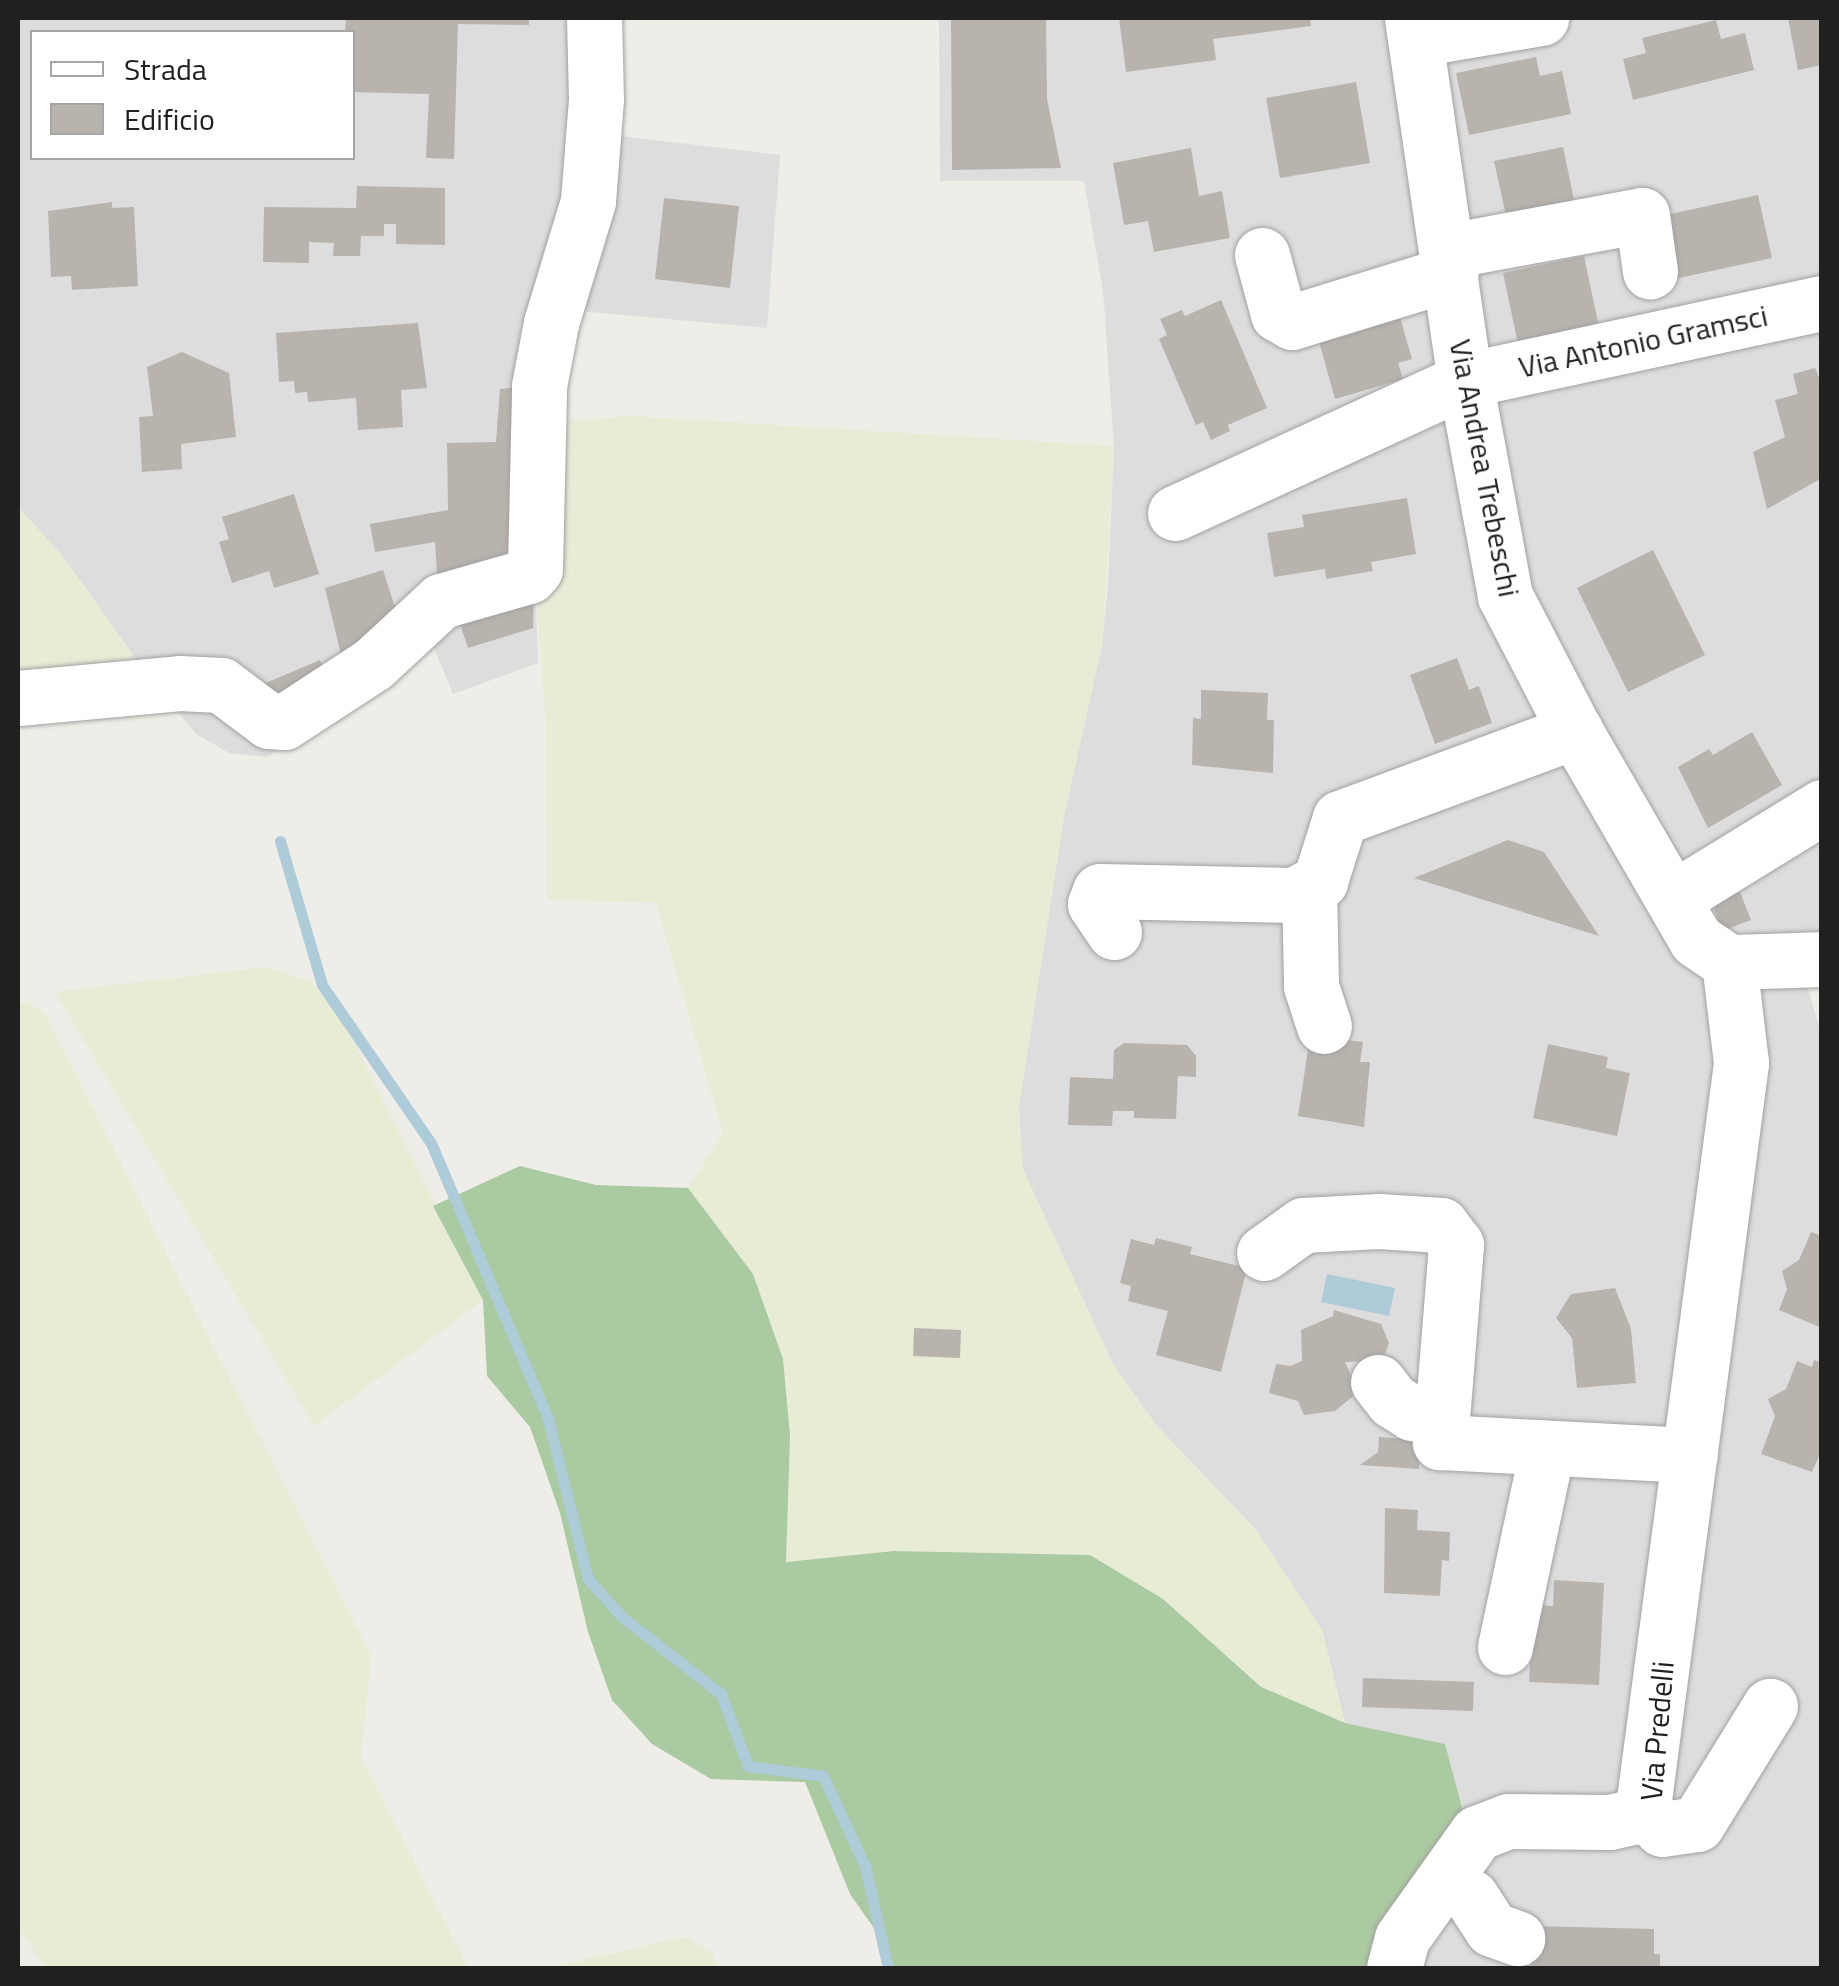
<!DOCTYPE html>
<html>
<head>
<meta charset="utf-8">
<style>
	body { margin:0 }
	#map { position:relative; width:1839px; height:1986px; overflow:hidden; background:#efede7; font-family:"Titillium Web",sans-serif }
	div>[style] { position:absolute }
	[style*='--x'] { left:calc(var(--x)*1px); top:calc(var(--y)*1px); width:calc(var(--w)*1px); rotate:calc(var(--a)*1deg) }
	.residential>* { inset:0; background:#dedddd }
	.farmland>* { inset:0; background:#e8ecd5 }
	.forest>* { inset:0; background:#aacaa1 }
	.water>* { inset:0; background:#adcbd8 }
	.stream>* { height:11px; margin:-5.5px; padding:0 5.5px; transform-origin:5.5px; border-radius:5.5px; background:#adcbd8 }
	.building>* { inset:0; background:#b9b3ad }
	.roads { filter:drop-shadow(0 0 2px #a1a1a1) drop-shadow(0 0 2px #a1a1a1) }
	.minor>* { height:55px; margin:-27.5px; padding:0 27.5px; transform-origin:27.5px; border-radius:27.5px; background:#fff }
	span { translate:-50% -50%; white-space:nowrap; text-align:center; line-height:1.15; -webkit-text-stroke:8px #fff; paint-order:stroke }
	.street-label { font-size:30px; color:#202020 }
	.frame { position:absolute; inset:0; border:20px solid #202020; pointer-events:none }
	.legend { position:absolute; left:30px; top:30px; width:325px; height:130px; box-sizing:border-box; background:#fff; border:2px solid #a6a6a6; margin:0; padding:12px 18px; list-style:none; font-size:30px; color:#202020 }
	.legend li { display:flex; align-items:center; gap:20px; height:50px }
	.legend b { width:50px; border:2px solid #a6a6a6 }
</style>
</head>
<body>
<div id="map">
	<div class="residential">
		<div style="clip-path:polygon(evenodd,18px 18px,605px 18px,603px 134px,780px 155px,767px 328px,579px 311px,548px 423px,536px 599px,538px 663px,453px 694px,434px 648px,267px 757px,229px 753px,196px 734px,144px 671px,65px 559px,18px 507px,18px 18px,32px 32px,352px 32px,352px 158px,32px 158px,32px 32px)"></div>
		<div style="clip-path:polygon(939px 18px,1821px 18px,1822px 973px,1805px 977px,1822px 1038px,1821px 1968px,1386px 1968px,1445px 1744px,1345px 1723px,1322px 1630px,1256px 1530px,1156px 1425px,1114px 1366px,1059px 1255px,1022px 1167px,1019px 1106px,1064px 816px,1102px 645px,1108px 584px,1114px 446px,1103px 290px,1084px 181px,940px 181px)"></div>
	</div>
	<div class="farmland">
		<div style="clip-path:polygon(629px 416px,1114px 446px,1102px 645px,1064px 816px,1019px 1106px,1022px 1167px,1114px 1366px,1156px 1425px,1256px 1530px,1322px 1630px,1345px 1723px,1261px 1687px,1163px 1599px,1090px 1555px,894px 1551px,785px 1562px,790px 1436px,753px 1274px,688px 1188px,723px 1133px,656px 903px,547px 900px,546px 722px,536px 599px,548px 423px)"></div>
		<div style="clip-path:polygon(18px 507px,65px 559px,144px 671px,18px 681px)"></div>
		<div style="clip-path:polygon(266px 967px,311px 982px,347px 1028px,483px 1300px,314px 1426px,55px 992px)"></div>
		<div style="clip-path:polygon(27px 1002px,45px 1014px,371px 1656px,361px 1758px,469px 1968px,45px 1968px,18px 1927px,18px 1005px)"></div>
		<div style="clip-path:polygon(685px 1937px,712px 1952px,719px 1968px,546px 1968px)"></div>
	</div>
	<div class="forest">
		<div style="clip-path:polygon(520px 1166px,596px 1185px,688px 1188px,753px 1274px,783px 1359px,790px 1436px,786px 1562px,894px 1551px,1090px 1555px,1163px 1599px,1261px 1687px,1345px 1723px,1445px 1744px,1464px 1815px,1386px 1968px,891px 1968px,890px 1951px,850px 1894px,805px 1782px,711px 1779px,652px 1744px,612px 1700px,588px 1632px,560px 1513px,530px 1427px,487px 1376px,483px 1300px,433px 1206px)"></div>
	</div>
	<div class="water">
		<div style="clip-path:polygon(1327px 1274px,1395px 1288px,1389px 1316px,1321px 1302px)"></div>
	</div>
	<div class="stream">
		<div style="--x:280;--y:841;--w:150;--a:73.7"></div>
		<div style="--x:322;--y:985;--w:192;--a:55.4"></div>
		<div style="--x:431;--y:1143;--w:300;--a:67"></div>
		<div style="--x:548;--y:1419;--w:165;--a:76"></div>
		<div style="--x:588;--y:1579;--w:51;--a:48.2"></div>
		<div style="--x:622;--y:1617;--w:125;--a:37.9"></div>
		<div style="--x:721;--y:1694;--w:77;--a:69.4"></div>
		<div style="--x:748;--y:1766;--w:76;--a:7.6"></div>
		<div style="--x:823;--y:1776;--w:99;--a:65"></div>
		<div style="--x:865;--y:1866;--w:105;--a:77.3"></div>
	</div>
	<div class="building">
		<div style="clip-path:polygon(346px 18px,529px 18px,529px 25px,458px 24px,454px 159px,426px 158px,429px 94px,352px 92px,352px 32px,345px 32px)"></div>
		<div style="clip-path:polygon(951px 18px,1046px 18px,1047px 99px,1061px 168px,952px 170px)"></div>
		<div style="clip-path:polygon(1119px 18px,1310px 18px,1311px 26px,1213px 39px,1216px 60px,1126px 72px)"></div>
		<div style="clip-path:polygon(1788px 18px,1822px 18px,1822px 65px,1798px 70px)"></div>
		<div style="clip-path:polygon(1716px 20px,1721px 39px,1745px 33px,1754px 70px,1633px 100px,1623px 59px,1646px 53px,1642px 38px)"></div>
		<div style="clip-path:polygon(1536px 57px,1540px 76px,1562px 71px,1571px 114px,1469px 135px,1456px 73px)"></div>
		<div style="clip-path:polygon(1356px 82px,1370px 163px,1280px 178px,1266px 98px)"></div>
		<div style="clip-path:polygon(1563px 147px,1575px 205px,1507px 220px,1494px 161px)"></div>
		<div style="clip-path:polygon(1191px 148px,1199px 196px,1222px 191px,1230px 238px,1154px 252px,1148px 221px,1124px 225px,1113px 163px)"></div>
		<div style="clip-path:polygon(357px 186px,445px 188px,445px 245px,396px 244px,396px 224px,384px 224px,384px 236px,361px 236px,360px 256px,333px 256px,334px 243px,309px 242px,309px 263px,263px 262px,264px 207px,356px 208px)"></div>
		<div style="clip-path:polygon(1758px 195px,1772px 258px,1665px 281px,1652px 218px)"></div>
		<div style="clip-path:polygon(664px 198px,739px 206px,730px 288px,655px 279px)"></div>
		<div style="clip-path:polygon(112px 202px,112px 208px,134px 207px,138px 286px,72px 290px,71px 276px,51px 277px,48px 211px)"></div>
		<div style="clip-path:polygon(1584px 256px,1599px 327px,1518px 344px,1503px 273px)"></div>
		<div style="clip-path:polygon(1221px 300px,1267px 408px,1228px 425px,1230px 431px,1211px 440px,1203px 422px,1196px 425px,1159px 339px,1167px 335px,1160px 319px,1182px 310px,1185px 316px)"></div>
		<div style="clip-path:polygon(1399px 314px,1412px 359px,1398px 363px,1403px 379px,1335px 399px,1318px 338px)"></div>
		<div style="clip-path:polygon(418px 323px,427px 388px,401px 390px,403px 427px,358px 430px,356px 398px,308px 402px,307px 392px,295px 393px,294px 381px,279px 382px,276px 333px)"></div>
		<div style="clip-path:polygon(182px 352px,229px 373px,236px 437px,181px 444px,182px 469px,142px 472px,139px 417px,153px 416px,147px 367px)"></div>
		<div style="clip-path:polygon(1815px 368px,1822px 385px,1822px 478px,1767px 509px,1753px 452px,1785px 437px,1775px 400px,1798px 394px,1793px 374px)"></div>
		<div style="clip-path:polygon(530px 386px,525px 563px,438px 590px,435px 542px,375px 552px,370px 524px,448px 510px,447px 443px,496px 442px,500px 389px)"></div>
		<div style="clip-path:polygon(294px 494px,319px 574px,274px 588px,269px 571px,232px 583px,219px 542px,229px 539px,222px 517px)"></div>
		<div style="clip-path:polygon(1407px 498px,1416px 554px,1371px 562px,1373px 571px,1326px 579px,1325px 569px,1274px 577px,1267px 533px,1304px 527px,1302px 515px)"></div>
		<div style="clip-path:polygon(1653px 550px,1705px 655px,1628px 692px,1577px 588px)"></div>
		<div style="clip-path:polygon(383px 570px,400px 623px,342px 659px,325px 588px)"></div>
		<div style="clip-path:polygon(534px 588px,533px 628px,468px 648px,456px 612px)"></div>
		<div style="clip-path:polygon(1457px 658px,1469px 690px,1479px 686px,1492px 723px,1435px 744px,1410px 675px)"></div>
		<div style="clip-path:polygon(320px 660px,325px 672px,276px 711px,261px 685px)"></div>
		<div style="clip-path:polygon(1201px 690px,1268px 693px,1267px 720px,1274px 720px,1273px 773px,1192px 765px,1193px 718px,1201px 719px)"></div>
		<div style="clip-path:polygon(1752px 732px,1782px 785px,1708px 828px,1678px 767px,1709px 749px,1713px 755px)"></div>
		<div style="clip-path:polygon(1508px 840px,1544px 852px,1599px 936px,1414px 878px)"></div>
		<div style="clip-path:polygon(1740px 892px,1751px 920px,1722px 931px,1712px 902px)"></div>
		<div style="clip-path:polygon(1310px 1036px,1363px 1042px,1360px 1062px,1370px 1062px,1364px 1127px,1298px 1116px)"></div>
		<div style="clip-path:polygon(1124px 1043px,1187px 1045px,1196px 1056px,1196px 1077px,1178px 1076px,1176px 1119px,1134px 1118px,1134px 1111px,1113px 1111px,1112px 1126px,1068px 1125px,1070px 1077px,1113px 1079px,1114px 1050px)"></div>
		<div style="clip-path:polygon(1548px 1044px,1608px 1057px,1606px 1068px,1630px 1073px,1617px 1136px,1533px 1118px)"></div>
		<div style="clip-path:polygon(1811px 1232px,1822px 1236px,1822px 1328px,1779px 1310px,1787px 1289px,1782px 1271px,1799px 1260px)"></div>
		<div style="clip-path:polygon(1156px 1238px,1192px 1247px,1190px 1254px,1247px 1268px,1221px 1372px,1156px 1355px,1168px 1311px,1128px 1301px,1131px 1286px,1120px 1283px,1131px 1239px,1154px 1245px)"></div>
		<div style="clip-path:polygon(1615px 1288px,1631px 1329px,1636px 1383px,1577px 1388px,1572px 1338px,1556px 1318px,1571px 1294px)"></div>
		<div style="clip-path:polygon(1334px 1310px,1381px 1324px,1389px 1343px,1385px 1354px,1374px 1361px,1345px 1362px,1358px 1392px,1335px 1411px,1304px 1415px,1298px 1401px,1269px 1393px,1276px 1364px,1291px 1366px,1302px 1361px,1301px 1330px,1333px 1316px)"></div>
		<div style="clip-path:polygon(914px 1328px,961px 1330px,960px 1358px,913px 1356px)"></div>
		<div style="clip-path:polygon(1814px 1360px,1822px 1363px,1822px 1449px,1812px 1472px,1761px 1454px,1775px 1416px,1768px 1399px,1786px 1389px,1797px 1361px,1812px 1367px)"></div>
		<div style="clip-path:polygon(1379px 1437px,1421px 1440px,1419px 1469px,1360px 1465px,1378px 1452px)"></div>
		<div style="clip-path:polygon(1385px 1508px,1418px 1510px,1417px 1530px,1450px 1532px,1449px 1561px,1442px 1560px,1440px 1596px,1384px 1593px)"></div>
		<div style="clip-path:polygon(1554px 1580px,1604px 1583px,1599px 1685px,1529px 1682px,1533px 1605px,1553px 1606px)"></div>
		<div style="clip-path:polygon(1363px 1678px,1474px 1682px,1473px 1711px,1362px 1707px)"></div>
		<div style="clip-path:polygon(1532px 1926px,1654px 1929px,1654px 1954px,1660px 1954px,1660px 1968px,1531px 1968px)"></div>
	</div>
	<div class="roads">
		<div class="minor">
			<div style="--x:1412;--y:18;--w:366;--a:81.7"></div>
			<div style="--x:1465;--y:380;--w:220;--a:79.5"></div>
			<div style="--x:1505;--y:596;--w:152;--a:62.6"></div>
			<div style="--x:1575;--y:731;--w:241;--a:59.9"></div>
			<div style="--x:1696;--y:940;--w:40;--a:34"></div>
			<div style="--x:1416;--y:39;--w:127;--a:-9.5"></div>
			<div style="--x:1448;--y:251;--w:197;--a:-10.5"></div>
			<div style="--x:1642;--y:215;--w:57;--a:81.9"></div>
			<div style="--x:1262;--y:255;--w:61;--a:74.8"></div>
			<div style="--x:1278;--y:314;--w:16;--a:30"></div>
			<div style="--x:1292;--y:322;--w:166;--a:-17.1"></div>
			<div style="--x:1175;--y:513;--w:319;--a:-24.6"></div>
			<div style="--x:1465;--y:380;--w:365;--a:-12.2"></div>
			<div style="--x:18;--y:698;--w:162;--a:-5.3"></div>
			<div style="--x:179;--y:683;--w:42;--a:2.7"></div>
			<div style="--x:221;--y:685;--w:60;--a:36.9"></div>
			<div style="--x:269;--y:721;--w:15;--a:4"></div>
			<div style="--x:284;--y:722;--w:106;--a:-33.1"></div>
			<div style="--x:373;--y:664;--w:93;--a:-42.8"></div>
			<div style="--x:441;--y:601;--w:91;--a:-15.9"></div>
			<div style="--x:529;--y:576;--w:9;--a:-49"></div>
			<div style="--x:535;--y:569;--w:183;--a:-88.7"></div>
			<div style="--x:539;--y:386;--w:64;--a:-79.2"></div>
			<div style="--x:551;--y:323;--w:127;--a:-73.1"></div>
			<div style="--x:588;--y:201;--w:102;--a:-85.5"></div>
			<div style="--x:596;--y:99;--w:81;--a:-91.4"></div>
			<div style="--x:1309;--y:887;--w:99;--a:88.8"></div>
			<div style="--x:1311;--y:986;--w:42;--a:72"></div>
			<div style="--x:1674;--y:898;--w:174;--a:-31.6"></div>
			<div style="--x:1114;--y:932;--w:34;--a:-124"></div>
			<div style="--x:1095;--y:904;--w:14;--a:-69"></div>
			<div style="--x:1100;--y:891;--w:194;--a:1.2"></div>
			<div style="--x:1294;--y:895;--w:30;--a:-28"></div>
			<div style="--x:1320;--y:881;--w:66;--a:-72.4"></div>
			<div style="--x:1340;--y:818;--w:251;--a:-20.3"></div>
			<div style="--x:1729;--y:962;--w:102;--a:83.2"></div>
			<div style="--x:1741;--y:1063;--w:743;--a:97.5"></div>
			<div style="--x:1644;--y:1800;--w:14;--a:78"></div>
			<div style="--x:1647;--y:1814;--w:21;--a:45"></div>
			<div style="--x:1662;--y:1829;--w:35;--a:-8"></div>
			<div style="--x:1697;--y:1824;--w:139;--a:-58.3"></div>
			<div style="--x:1729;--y:962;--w:93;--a:-1.8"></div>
			<div style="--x:1264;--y:1253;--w:48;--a:-35.7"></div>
			<div style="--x:1303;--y:1225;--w:76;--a:-3"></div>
			<div style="--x:1379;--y:1221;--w:62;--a:3.7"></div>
			<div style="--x:1441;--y:1225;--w:25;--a:53"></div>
			<div style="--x:1456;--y:1245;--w:198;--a:94.6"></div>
			<div style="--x:1440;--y:1442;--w:250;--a:3"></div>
			<div style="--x:1378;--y:1382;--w:24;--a:52"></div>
			<div style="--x:1393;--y:1401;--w:22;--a:32"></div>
			<div style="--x:1412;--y:1413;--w:30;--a:9"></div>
			<div style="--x:1505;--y:1647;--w:202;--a:-78"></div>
			<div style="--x:1471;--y:1897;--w:38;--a:57"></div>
			<div style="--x:1492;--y:1929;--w:27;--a:20"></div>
			<div style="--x:1394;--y:1968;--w:31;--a:-75"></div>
			<div style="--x:1402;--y:1938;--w:129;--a:-54.5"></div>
			<div style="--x:1477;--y:1833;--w:33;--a:-21"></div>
			<div style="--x:1508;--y:1821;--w:101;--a:0.6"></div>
			<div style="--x:1609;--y:1822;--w:39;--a:-12"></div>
		</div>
	</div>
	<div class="street-label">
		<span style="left:1643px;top:341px;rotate:-12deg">Via Antonio Gramsci</span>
		<span style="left:1485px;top:468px;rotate:79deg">Via Andrea Trebeschi</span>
		<span style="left:1657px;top:1731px;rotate:-85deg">Via Predelli</span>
	</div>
	<div class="frame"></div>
	<ul class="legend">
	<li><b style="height:12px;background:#fff"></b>Strada</li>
	<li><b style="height:28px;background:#b9b3ad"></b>Edificio</li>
	</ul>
</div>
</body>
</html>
